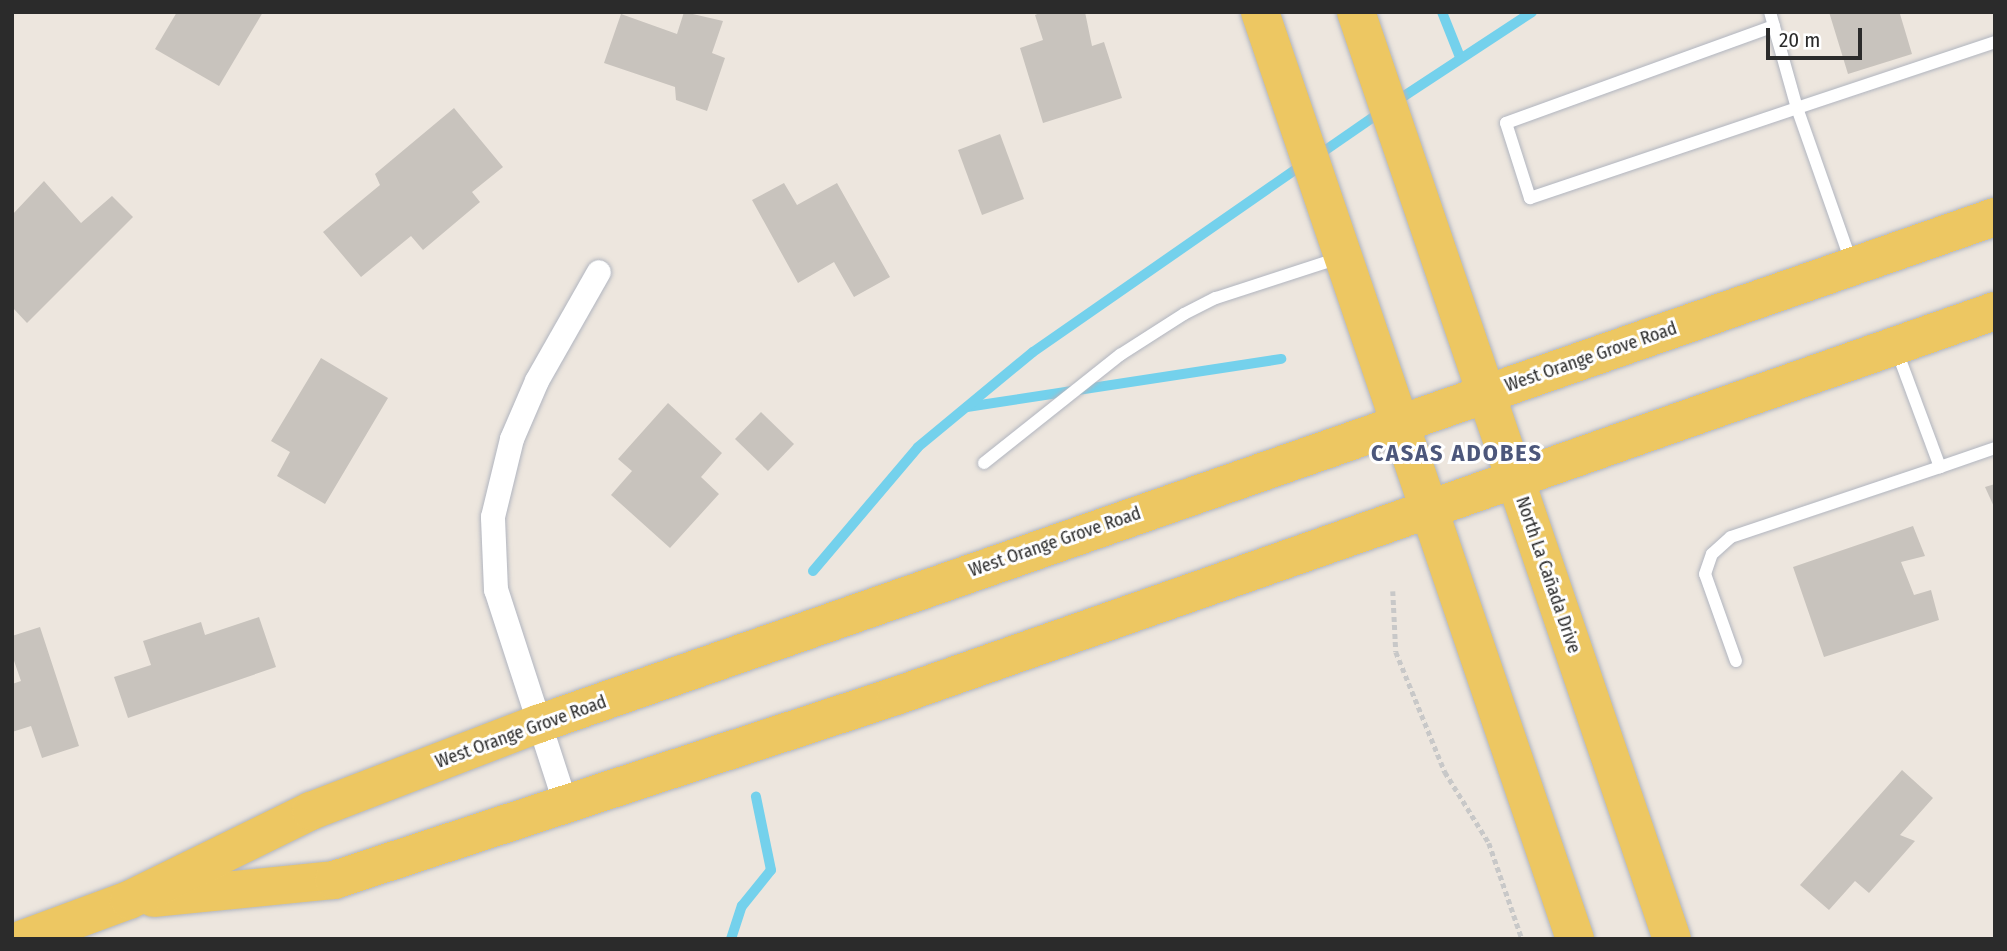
<!DOCTYPE html>
<html>
<head>
<meta charset="utf-8">
<style>
	body { margin:0 }
	#map { position:relative; width:2007px; height:951px; overflow:hidden; background:#ede6de; font-family:"Fira Sans Condensed",sans-serif }
	div>[style] { position:absolute }
	[style*='--x'] { left:calc(var(--x)*1px); top:calc(var(--y)*1px); width:calc(var(--w)*1px); rotate:calc(var(--a)*1deg) }
	.stream>* { height:10px; margin:-5px; padding:0 5px; transform-origin:5px; border-radius:5px; background:#74d1ec }
	.building>* { inset:0; background:#c8c3bd }
	.path>* { height:4.5px; margin-top:-2.25px; transform-origin:0; background:repeating-linear-gradient(90deg,#c8c8c8 0 5px,transparent 0 8.5px) }
	.roads { filter:drop-shadow(0 0 2px #b1b5bf) drop-shadow(0 0 2px #b1b5bf) }
	.lane>* { height:12px; margin:-6px; padding:0 6px; transform-origin:6px; border-radius:6px; background:#fff }
	.street>* { height:24px; margin:-12px; padding:0 12px; transform-origin:12px; border-radius:12px; background:#fff }
	.primary>* { height:38px; margin:-19px; padding:0 19px; transform-origin:19px; border-radius:19px; background:#edc762 }
	span { translate:-50% -50%; white-space:nowrap; text-align:center; line-height:1.15; -webkit-text-stroke:6px #fff; paint-order:stroke }
	.street-label { font-size:18px; color:#2b2b2b }
	.district-label { font-size:24px; color:#4c577b; font-weight:700; letter-spacing:2px }
	.frame { position:absolute; inset:0; border:14px solid #2b2b2b; pointer-events:none }
	.scale { position:absolute; left:1766px; top:28px; width:96px; height:32px; box-sizing:border-box; border:4px solid #2b2b2b; border-top:0; padding-left:9px; font-size:21px; line-height:24px; white-space:nowrap; color:#2b2b2b; -webkit-text-stroke:5px #fff; paint-order:stroke }
</style>
</head>
<body>
<div id="map">
	<div class="stream">
		<div style="--x:1442;--y:12;--w:48;--a:68.2"></div>
		<div style="--x:1395;--y:102;--w:164;--a:-33.3"></div>
		<div style="--x:1317;--y:156;--w:79;--a:-34.7"></div>
		<div style="--x:967;--y:407;--w:318;--a:-8.7"></div>
		<div style="--x:813;--y:571;--w:162;--a:-49.7"></div>
		<div style="--x:918;--y:447;--w:149;--a:-39.6"></div>
		<div style="--x:1033;--y:352;--w:330;--a:-34.8"></div>
		<div style="--x:731;--y:939;--w:35;--a:-72"></div>
		<div style="--x:742;--y:906;--w:46;--a:-51.1"></div>
		<div style="--x:771;--y:870;--w:75;--a:-101.6"></div>
	</div>
	<div class="building">
		<div style="clip-path:polygon(177px 12px,263px 12px,219px 86px,155px 49px)"></div>
		<div style="clip-path:polygon(684px 12px,723px 21px,712px 53px,725px 58px,707px 111px,676px 100px,675px 87px,604px 63px,621px 14px,677px 34px)"></div>
		<div style="clip-path:polygon(1042px 12px,1085px 12px,1092px 46px,1104px 42px,1122px 98px,1043px 123px,1020px 48px,1043px 40px,1035px 15px)"></div>
		<div style="clip-path:polygon(1829px 12px,1905px 12px,1900px 14px,1912px 54px,1848px 74px)"></div>
		<div style="clip-path:polygon(454px 108px,503px 167px,472px 192px,480px 202px,423px 250px,411px 236px,361px 277px,323px 232px,380px 185px,375px 174px)"></div>
		<div style="clip-path:polygon(1000px 134px,1024px 199px,982px 215px,958px 150px)"></div>
		<div style="clip-path:polygon(44px 181px,81px 223px,112px 196px,133px 217px,27px 323px,12px 307px,12px 215px)"></div>
		<div style="clip-path:polygon(784px 183px,797px 205px,837px 183px,890px 277px,854px 297px,834px 262px,798px 283px,752px 200px)"></div>
		<div style="clip-path:polygon(321px 358px,388px 398px,325px 504px,277px 476px,290px 452px,271px 441px)"></div>
		<div style="clip-path:polygon(668px 403px,722px 453px,701px 477px,719px 494px,670px 548px,611px 495px,632px 471px,618px 459px)"></div>
		<div style="clip-path:polygon(761px 412px,794px 444px,768px 471px,735px 439px)"></div>
		<div style="clip-path:polygon(1995px 484px,1995px 509px,1985px 487px)"></div>
		<div style="clip-path:polygon(1913px 526px,1925px 556px,1901px 562px,1914px 595px,1931px 590px,1939px 620px,1824px 657px,1793px 567px)"></div>
		<div style="clip-path:polygon(259px 617px,276px 667px,128px 718px,114px 677px,151px 665px,143px 641px,201px 622px,205px 635px)"></div>
		<div style="clip-path:polygon(40px 627px,79px 746px,42px 758px,31px 726px,12px 732px,12px 684px,21px 681px,12px 655px,12px 636px)"></div>
		<div style="clip-path:polygon(1902px 770px,1933px 798px,1900px 835px,1915px 841px,1869px 893px,1855px 881px,1829px 910px,1800px 885px)"></div>
	</div>
	<div class="path">
		<div style="--x:1393;--y:591;--w:61;--a:87.2"></div>
		<div style="--x:1396;--y:652;--w:130;--a:67.8"></div>
		<div style="--x:1445;--y:772;--w:84;--a:58.2"></div>
		<div style="--x:1489;--y:843;--w:102;--a:71"></div>
	</div>
	<div class="roads">
		<div class="lane">
			<div style="--x:1770;--y:12;--w:100;--a:74.3"></div>
			<div style="--x:1797;--y:108;--w:209;--a:-18.4"></div>
			<div style="--x:1774;--y:26;--w:285;--a:160.1"></div>
			<div style="--x:1506;--y:123;--w:79;--a:72.3"></div>
			<div style="--x:1530;--y:198;--w:282;--a:-18.6"></div>
			<div style="--x:1797;--y:108;--w:162;--a:70.6"></div>
			<div style="--x:984;--y:463;--w:174;--a:-38.5"></div>
			<div style="--x:1120;--y:355;--w:76;--a:-32.6"></div>
			<div style="--x:1184;--y:314;--w:36;--a:-27"></div>
			<div style="--x:1216;--y:298;--w:129;--a:-18"></div>
			<div style="--x:1940;--y:467;--w:58;--a:-19.1"></div>
			<div style="--x:1736;--y:661;--w:92;--a:-109.6"></div>
			<div style="--x:1705;--y:574;--w:21;--a:-71"></div>
			<div style="--x:1712;--y:554;--w:25;--a:-42"></div>
			<div style="--x:1731;--y:537;--w:220;--a:-18.5"></div>
			<div style="--x:1940;--y:467;--w:126;--a:-110.4"></div>
		</div>
		<div class="street">
			<div style="--x:566;--y:805;--w:226;--a:-108"></div>
			<div style="--x:496;--y:590;--w:73;--a:-92.4"></div>
			<div style="--x:493;--y:517;--w:80;--a:-76.3"></div>
			<div style="--x:512;--y:439;--w:63;--a:-66.7"></div>
			<div style="--x:537;--y:381;--w:125;--a:-60.4"></div>
		</div>
		<div class="primary">
			<div style="--x:1260;--y:12;--w:979;--a:71.23"></div>
			<div style="--x:1356;--y:12;--w:979;--a:71.18"></div>
			<div style="--x:154;--y:898;--w:181;--a:-5.7"></div>
			<div style="--x:334;--y:880;--w:591;--a:-18.13"></div>
			<div style="--x:896;--y:696;--w:1164;--a:-19.31"></div>
			<div style="--x:23;--y:939;--w:113;--a:-20.2"></div>
			<div style="--x:129;--y:900;--w:203;--a:-26.1"></div>
			<div style="--x:311;--y:811;--w:243;--a:-21"></div>
			<div style="--x:538;--y:724;--w:1543;--a:-19.19"></div>
		</div>
	</div>
	<div class="street-label">
		<span style="left:1591px;top:357px;rotate:-19deg">West Orange Grove Road</span>
		<span style="left:1055px;top:542px;rotate:-19deg">West Orange Grove Road</span>
		<span style="left:1548px;top:575px;rotate:71deg">North La Cañada Drive</span>
		<span style="left:521px;top:732px;rotate:-20deg">West Orange Grove Road</span>
	</div>
	<div class="district-label">
		<span style="left:1457px;top:454px">CASAS ADOBES</span>
	</div>
	<div class="frame"></div>
	<div class="scale">20 m</div>
</div>
</body>
</html>
